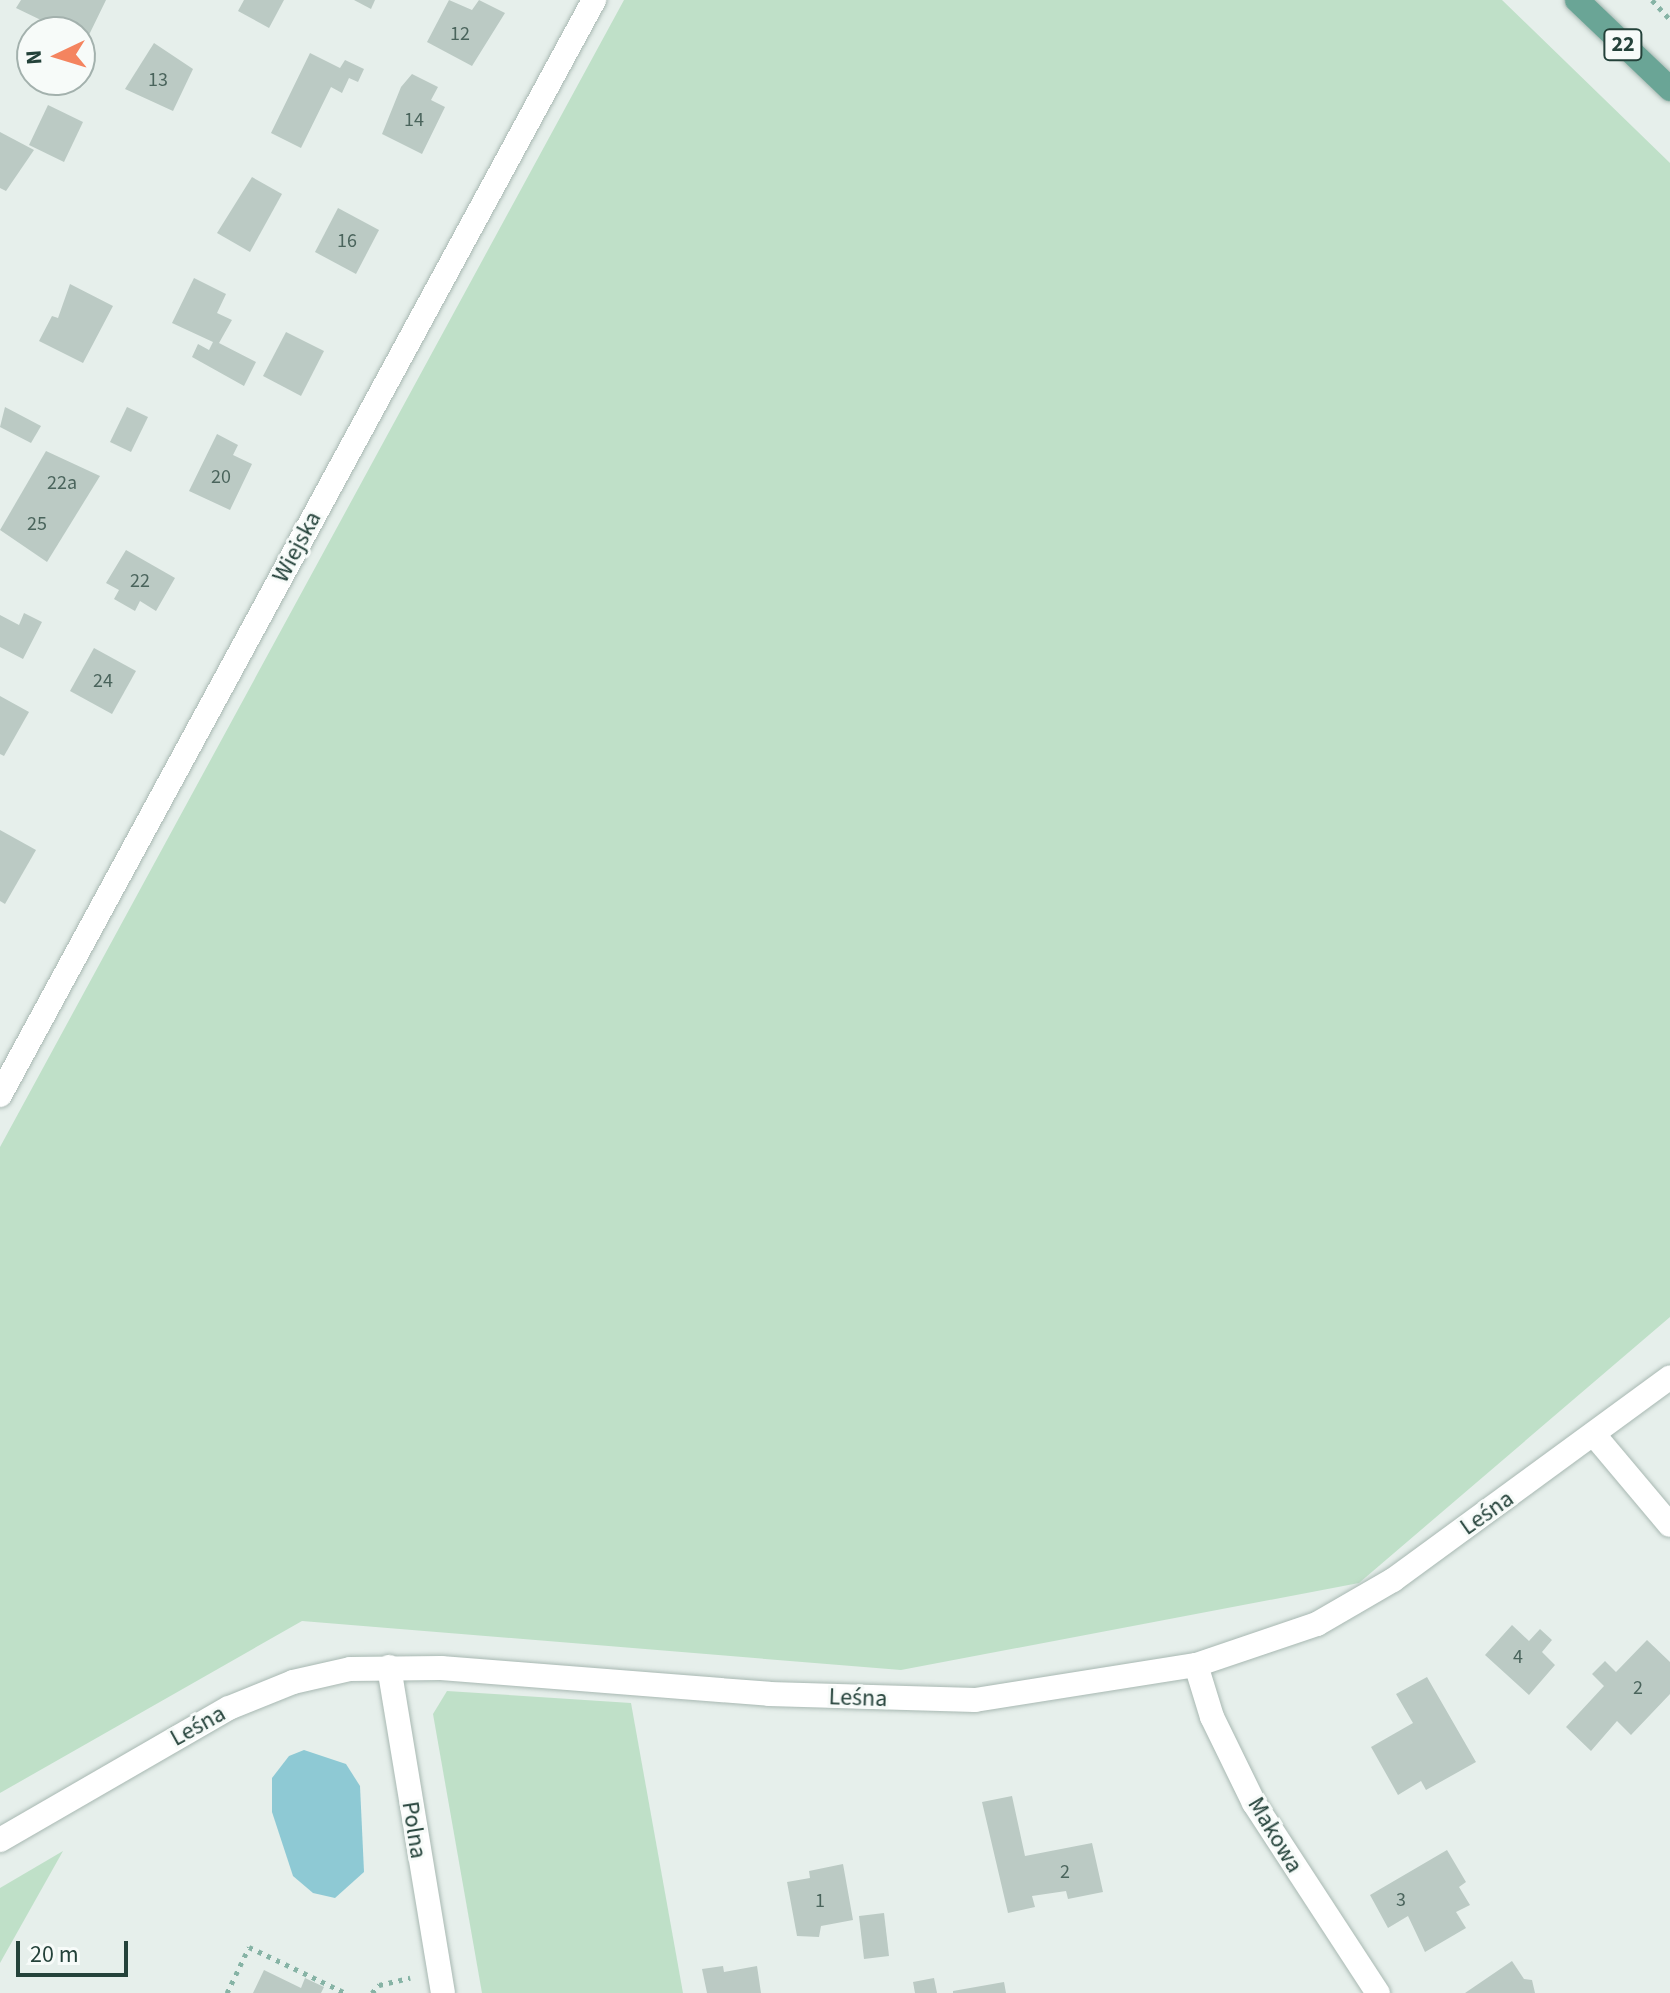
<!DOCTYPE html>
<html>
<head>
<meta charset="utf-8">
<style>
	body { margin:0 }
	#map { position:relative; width:1670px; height:1993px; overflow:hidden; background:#e6efeb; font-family:"Source Sans 3",sans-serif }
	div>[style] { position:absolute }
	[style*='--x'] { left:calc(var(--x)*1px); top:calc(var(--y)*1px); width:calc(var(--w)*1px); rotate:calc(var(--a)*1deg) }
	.green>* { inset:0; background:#bfe0c8 }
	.water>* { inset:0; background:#8ec9d4 }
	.building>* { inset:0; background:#bbcac4 }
	.path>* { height:5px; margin-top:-2.5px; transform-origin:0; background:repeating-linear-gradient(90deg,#86b3a5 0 4px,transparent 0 10px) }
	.roads { filter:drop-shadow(0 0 2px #a8b8b2) drop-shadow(0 0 2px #a8b8b2) }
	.minor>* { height:24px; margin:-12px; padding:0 12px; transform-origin:12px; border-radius:12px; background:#fff }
	.major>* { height:24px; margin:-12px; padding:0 12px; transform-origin:12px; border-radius:12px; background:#6aa596 }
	span { translate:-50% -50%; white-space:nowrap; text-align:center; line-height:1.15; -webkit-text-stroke:6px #f7fbf9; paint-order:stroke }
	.number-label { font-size:20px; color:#4a645c }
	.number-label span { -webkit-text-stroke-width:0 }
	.shield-label span { padding:2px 6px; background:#f7fbf9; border:2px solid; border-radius:6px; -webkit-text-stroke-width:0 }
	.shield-label { font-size:22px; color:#24423a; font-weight:700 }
	.street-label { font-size:24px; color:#24423a }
	.north { position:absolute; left:16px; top:16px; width:80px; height:80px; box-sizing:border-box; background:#f7fbf9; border:2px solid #a3b1ad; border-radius:50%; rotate:266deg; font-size:22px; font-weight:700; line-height:32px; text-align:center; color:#24423a }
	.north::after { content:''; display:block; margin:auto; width:28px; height:36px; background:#f4845f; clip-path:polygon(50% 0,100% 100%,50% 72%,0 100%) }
	.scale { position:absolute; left:16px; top:1941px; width:112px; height:36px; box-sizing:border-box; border:4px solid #24423a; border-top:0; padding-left:10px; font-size:24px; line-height:28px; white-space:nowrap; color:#24423a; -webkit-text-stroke:6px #f7fbf9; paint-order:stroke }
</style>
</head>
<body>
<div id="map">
	<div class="green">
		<div style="clip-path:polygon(624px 0,1502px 0,1670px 163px,1670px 1317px,1359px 1583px,901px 1670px,302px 1621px,0 1793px,0 1147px)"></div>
		<div style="clip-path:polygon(447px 1691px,631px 1703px,683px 1993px,482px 1993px,433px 1714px)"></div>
		<div style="clip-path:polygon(63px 1851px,0 1963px,0 1888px)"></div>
	</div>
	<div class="water">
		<div style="clip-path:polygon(304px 1750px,346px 1764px,360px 1786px,364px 1872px,335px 1898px,313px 1893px,293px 1876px,272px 1812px,272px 1778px,289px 1756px)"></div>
	</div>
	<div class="building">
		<div style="clip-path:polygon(21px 0,106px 0,87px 39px,80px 32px,42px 28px,45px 22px,16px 8px)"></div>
		<div style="clip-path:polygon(244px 0,284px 0,269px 28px,238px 11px)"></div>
		<div style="clip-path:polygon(354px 0,375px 0,371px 9px)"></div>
		<div style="clip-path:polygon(449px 0,472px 10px,479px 0,505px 13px,472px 66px,427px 42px)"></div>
		<div style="clip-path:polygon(154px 43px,193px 69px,173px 111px,125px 89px)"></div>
		<div style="clip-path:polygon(310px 53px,340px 68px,345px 60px,364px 69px,358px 82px,349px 78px,342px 93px,331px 87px,301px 148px,271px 133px)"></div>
		<div style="clip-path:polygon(412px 74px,438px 87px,431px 100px,445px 107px,422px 154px,382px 134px,401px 87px)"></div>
		<div style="clip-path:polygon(48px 105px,83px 122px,64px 162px,29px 145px)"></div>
		<div style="clip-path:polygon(0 132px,34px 150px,6px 191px,0 188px)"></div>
		<div style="clip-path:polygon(252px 177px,282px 194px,250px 252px,217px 233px)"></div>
		<div style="clip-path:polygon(338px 208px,379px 230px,356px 274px,315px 252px)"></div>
		<div style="clip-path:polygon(194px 278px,226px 294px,217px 313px,232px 320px,219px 343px,256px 362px,244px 386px,192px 357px,198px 344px,209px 350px,213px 342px,172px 323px)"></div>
		<div style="clip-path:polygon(70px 284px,113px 306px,83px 363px,39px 341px,52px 316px,58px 318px)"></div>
		<div style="clip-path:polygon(286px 332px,324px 351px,301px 396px,263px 376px)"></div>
		<div style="clip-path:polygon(5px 407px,41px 426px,31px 443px,0 427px)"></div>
		<div style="clip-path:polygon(127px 407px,148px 417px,131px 452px,110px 442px)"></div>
		<div style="clip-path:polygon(217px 434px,238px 445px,233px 455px,252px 464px,230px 510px,189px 491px)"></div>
		<div style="clip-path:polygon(46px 451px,100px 476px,47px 562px,0 530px)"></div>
		<div style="clip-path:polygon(126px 550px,175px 578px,156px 611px,140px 601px,135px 611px,114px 599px,119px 590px,106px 583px)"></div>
		<div style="clip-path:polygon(24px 613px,42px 622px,23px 659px,0 647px,0 615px,19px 625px)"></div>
		<div style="clip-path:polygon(94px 648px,136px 671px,112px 714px,70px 691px)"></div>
		<div style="clip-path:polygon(0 696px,29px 712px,4px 756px,0 754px)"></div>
		<div style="clip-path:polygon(0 830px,36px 850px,5px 904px,0 901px)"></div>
		<div style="clip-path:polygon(1512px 1625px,1529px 1641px,1540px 1629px,1552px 1640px,1542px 1652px,1555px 1665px,1529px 1695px,1485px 1655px)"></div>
		<div style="clip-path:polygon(1647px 1640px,1670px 1662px,1670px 1694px,1631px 1735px,1617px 1721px,1591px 1751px,1566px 1727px,1604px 1686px,1592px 1674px,1605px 1661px,1616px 1672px)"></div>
		<div style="clip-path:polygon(1427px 1677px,1476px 1762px,1426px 1790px,1421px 1781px,1398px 1795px,1371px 1747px,1413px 1723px,1396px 1694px)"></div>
		<div style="clip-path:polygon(1012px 1796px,1025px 1856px,1092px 1843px,1103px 1892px,1068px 1899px,1066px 1891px,1032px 1896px,1035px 1907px,1008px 1913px,982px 1802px)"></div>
		<div style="clip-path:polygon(1447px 1850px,1466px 1882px,1459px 1887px,1470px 1905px,1456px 1912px,1466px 1928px,1425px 1952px,1408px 1916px,1388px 1928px,1370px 1895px)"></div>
		<div style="clip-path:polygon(843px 1864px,853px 1920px,821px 1926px,819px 1937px,797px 1936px,787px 1882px,810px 1878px,809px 1871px)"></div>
		<div style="clip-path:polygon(884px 1913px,889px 1956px,864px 1959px,859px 1916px)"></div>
		<div style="clip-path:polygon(1512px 1961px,1524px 1979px,1532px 1980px,1535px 1993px,1465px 1993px)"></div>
		<div style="clip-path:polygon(723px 1966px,724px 1972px,757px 1966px,761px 1993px,707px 1993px,702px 1969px)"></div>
		<div style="clip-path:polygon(264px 1970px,301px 1988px,305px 1978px,324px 1987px,321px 1993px,253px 1993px)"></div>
		<div style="clip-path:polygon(934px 1978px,937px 1993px,915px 1993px,913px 1982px)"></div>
		<div style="clip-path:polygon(1004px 1982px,1006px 1993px,953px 1993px,953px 1991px)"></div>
	</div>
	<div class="path">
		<div style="--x:1652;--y:0;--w:26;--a:47"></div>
		<div style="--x:227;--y:1993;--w:51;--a:-64.4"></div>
		<div style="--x:249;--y:1947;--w:107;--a:25.4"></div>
		<div style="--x:372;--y:1993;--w:11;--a:-49"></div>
		<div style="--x:379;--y:1985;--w:32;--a:-13"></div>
	</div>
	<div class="roads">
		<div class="minor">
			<div style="--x:0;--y:1095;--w:1246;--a:-61.52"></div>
			<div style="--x:1595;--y:1436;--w:116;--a:49.9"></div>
			<div style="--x:1196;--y:1665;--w:54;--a:72.9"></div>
			<div style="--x:1212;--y:1717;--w:96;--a:64"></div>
			<div style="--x:1254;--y:1803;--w:227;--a:56.9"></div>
			<div style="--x:389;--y:1667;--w:330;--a:80.6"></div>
			<div style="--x:0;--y:1840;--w:264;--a:-30"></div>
			<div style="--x:229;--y:1708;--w:69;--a:-22.1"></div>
			<div style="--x:293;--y:1682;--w:58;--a:-12.8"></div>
			<div style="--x:350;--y:1669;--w:91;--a:-0.6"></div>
			<div style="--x:441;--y:1668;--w:329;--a:4.5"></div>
			<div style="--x:769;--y:1694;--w:206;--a:1.7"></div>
			<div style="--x:975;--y:1700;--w:224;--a:-9"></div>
			<div style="--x:1196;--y:1665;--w:128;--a:-18.7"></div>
			<div style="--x:1317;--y:1624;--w:88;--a:-30.1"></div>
			<div style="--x:1393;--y:1580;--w:343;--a:-36.2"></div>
		</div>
		<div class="major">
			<div style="--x:1577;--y:0;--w:129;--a:43.7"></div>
		</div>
	</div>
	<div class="number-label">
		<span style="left:460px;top:34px">12</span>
		<span style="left:158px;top:80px">13</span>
		<span style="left:414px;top:120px">14</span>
		<span style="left:347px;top:241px">16</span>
		<span style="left:221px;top:477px">20</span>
		<span style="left:62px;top:483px">22a</span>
		<span style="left:37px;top:524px">25</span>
		<span style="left:140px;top:581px">22</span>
		<span style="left:103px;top:681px">24</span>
		<span style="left:1518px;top:1657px">4</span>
		<span style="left:1638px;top:1688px">2</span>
		<span style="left:1065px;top:1872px">2</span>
		<span style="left:1401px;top:1900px">3</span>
		<span style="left:820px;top:1901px">1</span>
	</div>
	<div class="shield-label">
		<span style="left:1623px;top:45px">22</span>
	</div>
	<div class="street-label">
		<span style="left:297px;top:547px;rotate:-62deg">Wiejska</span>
		<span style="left:1487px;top:1513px;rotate:-35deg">Leśna</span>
		<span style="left:858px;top:1698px;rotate:2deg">Leśna</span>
		<span style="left:198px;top:1726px;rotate:-29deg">Leśna</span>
		<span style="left:414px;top:1830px;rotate:81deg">Polna</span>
		<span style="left:1275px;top:1835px;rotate:59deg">Makowa</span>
	</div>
	<div class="north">N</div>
	<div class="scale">20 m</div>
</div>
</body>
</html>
